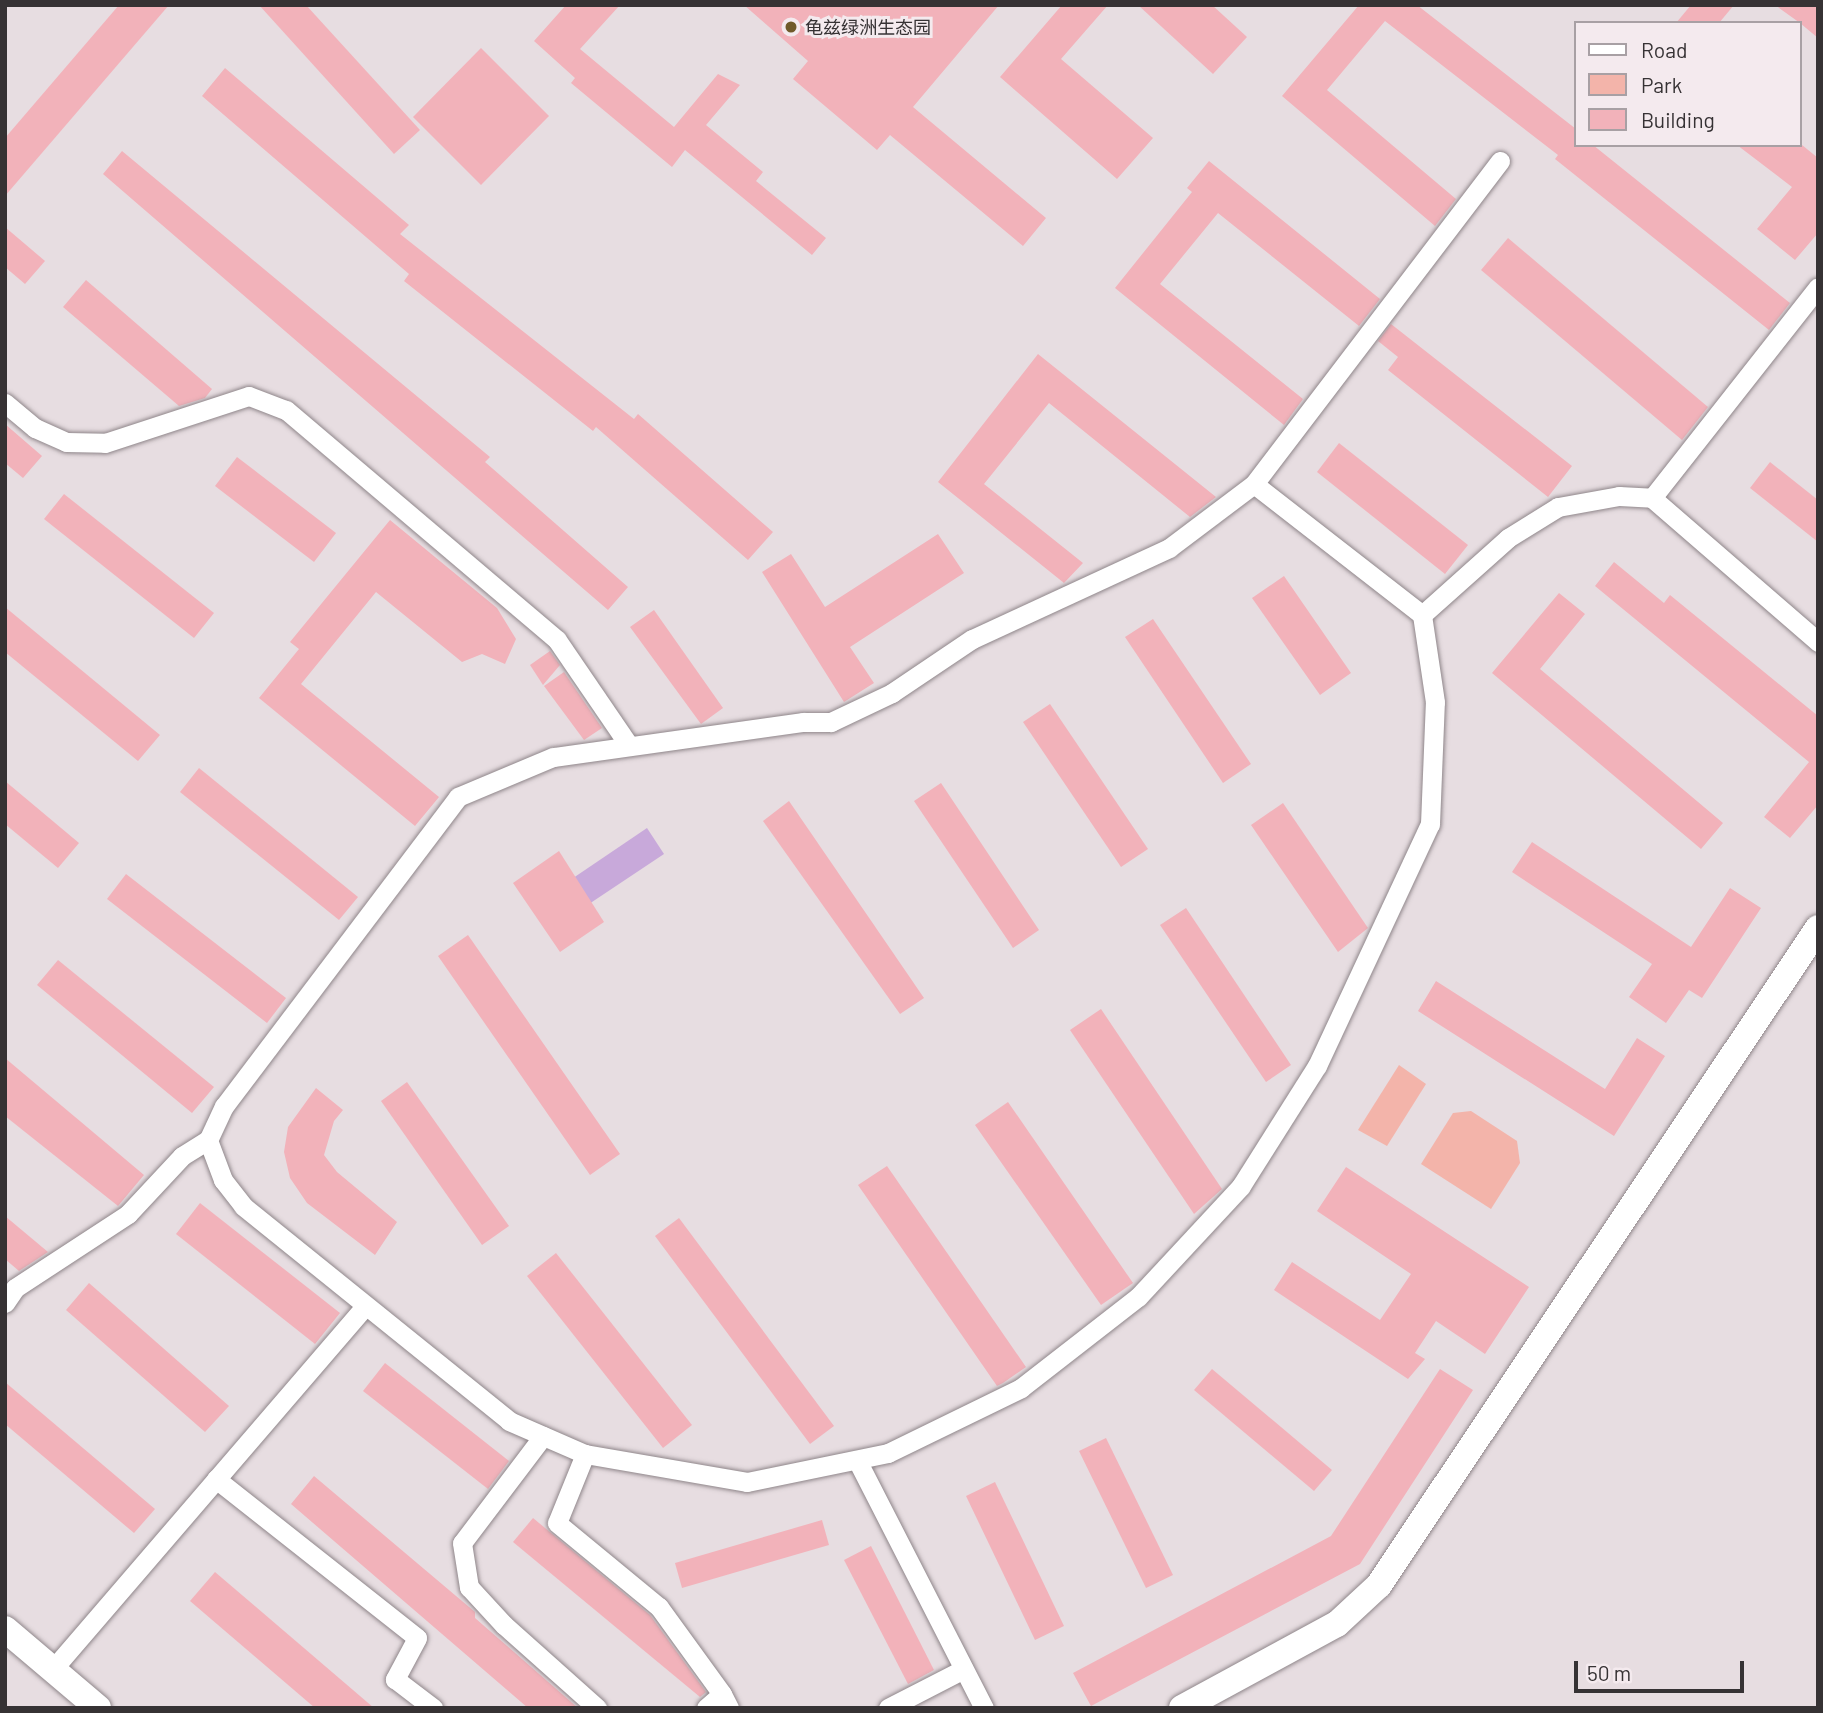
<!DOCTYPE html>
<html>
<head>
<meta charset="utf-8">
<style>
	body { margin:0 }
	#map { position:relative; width:1823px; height:1713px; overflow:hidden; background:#e7dde1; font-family:Barlow,"Noto Sans SC",sans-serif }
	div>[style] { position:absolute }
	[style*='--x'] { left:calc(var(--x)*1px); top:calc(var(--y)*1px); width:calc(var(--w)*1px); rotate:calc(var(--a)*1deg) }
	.green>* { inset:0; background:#f3b4aa }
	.water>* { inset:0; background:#c8a9da }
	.building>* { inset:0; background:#f2b2ba }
	.roads { filter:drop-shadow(0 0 2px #8f868a) drop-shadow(0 0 2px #8f868a) }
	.street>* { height:19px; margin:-9.5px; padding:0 9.5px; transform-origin:9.5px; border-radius:9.5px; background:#fff }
	.secondary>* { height:26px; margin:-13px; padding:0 13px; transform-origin:13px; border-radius:13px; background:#fff }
	.dots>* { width:19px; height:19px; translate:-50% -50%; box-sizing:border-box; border:4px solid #f4eaee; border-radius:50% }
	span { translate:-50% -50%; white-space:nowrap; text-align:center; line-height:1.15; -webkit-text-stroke:6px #f4eaee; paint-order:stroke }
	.poi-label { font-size:18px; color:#363234 }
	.left { translate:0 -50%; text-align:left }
	.frame { position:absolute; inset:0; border:7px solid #363234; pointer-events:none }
	.legend { position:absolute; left:1574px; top:21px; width:228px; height:126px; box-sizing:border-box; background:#f4eaee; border:2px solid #a8a0a4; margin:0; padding:9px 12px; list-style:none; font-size:21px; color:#363234 }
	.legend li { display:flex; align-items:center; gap:14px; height:35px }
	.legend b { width:35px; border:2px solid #a8a0a4 }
	.scale { position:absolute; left:1574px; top:1661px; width:170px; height:32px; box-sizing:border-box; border:4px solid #363234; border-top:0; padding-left:9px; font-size:21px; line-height:24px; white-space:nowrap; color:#363234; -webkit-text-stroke:5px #f4eaee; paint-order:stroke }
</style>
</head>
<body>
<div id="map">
	<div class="green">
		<div style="clip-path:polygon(1399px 1065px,1426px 1084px,1387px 1146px,1358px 1130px)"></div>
		<div style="clip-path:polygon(1471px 1111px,1517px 1141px,1520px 1163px,1491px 1209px,1421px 1164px,1453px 1113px)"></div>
	</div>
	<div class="water">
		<div style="clip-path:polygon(647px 828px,664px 854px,568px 918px,551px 893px)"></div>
	</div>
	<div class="building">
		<div style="clip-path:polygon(119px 5px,169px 5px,5px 196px,5px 138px)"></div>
		<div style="clip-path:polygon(259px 5px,306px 5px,420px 130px,394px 154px)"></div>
		<div style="clip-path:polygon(566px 5px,620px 5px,580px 49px,674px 127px,718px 74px,740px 85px,706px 125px,763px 172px,756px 181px,826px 238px,812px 255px,685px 150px,672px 167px,571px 83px,575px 78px,534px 41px)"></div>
		<div style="clip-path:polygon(744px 5px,999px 5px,913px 107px,1046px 218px,1023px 246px,890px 135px,877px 150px,793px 79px,808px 61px)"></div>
		<div style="clip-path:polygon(1062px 5px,1108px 5px,1061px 59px,1153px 138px,1117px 179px,1000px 77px)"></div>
		<div style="clip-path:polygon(1138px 5px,1212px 5px,1247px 37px,1213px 74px)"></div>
		<div style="clip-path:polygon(1359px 5px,1417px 5px,1576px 129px,1576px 145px,1593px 145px,1790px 303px,1769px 330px,1555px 159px,1558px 155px,1385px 21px,1327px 90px,1456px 199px,1435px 226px,1282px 96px)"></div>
		<div style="clip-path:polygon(1691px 5px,1734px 5px,1719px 23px,1676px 23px)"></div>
		<div style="clip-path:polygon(1775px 5px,1818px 5px,1818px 38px,1800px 23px)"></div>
		<div style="clip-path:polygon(481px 48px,549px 116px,481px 185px,413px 117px)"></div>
		<div style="clip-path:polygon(225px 68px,409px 225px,400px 234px,634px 419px,638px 414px,773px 532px,748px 560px,596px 427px,593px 431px,404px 281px,409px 274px,202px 96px)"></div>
		<div style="clip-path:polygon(1737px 145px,1802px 145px,1818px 158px,1818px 233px,1795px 260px,1757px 229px,1792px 187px)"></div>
		<div style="clip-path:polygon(122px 151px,490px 457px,485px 462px,628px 587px,608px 610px,103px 174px)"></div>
		<div style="clip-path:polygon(1209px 161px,1380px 299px,1359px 326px,1218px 213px,1160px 284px,1303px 399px,1284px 425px,1115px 288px,1192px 192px,1187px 188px)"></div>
		<div style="clip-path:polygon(5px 227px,45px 261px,25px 284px,5px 267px)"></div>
		<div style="clip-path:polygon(1508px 238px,1708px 407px,1682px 440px,1481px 270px)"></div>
		<div style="clip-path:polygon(86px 280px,212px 389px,205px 398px,179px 406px,63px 307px)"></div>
		<div style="clip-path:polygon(1391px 324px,1572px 466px,1548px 497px,1388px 370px,1398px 357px,1378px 341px)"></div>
		<div style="clip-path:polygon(1038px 354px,1216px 497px,1190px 517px,1049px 403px,984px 484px,1083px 563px,1064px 583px,938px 482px)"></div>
		<div style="clip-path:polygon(5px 424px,42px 456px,23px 478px,5px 463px)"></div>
		<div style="clip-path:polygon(1339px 443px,1468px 545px,1445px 574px,1317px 472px)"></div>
		<div style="clip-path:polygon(237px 457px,336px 533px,314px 562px,215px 486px)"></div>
		<div style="clip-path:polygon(1770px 462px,1818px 500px,1818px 542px,1750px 488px)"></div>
		<div style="clip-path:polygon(64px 494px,214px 613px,194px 638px,44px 519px)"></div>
		<div style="clip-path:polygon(390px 520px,497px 608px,516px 639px,505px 664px,482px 654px,462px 662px,376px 592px,301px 684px,439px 797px,415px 826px,259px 698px,299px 649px,290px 642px)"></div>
		<div style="clip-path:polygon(938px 534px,964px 573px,850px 647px,874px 683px,844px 702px,762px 572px,791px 554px,825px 607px)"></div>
		<div style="clip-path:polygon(1614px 562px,1664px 603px,1670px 595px,1818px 716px,1818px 805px,1790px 838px,1764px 817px,1809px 762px,1595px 586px)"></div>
		<div style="clip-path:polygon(1284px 576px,1351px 673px,1320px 695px,1252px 598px)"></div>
		<div style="clip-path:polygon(1559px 593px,1585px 614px,1540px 669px,1723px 823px,1701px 849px,1492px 673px)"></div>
		<div style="clip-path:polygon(5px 607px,160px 735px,138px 761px,5px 652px)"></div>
		<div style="clip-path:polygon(654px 610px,723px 708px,701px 724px,630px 627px)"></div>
		<div style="clip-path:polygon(1153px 619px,1251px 764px,1223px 783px,1125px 637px)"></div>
		<div style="clip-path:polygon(550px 651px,560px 665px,543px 685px,530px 665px)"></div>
		<div style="clip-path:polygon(564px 672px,602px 728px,584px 740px,544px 686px)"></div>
		<div style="clip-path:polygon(1050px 704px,1148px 849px,1121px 867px,1023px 722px)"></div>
		<div style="clip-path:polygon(199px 768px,358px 897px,339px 920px,180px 792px)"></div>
		<div style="clip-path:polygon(5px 781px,79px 843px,58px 868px,5px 824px)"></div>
		<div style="clip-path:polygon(941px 783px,1039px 930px,1013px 948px,914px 801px)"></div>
		<div style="clip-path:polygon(789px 801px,924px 998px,900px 1014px,763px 821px)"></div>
		<div style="clip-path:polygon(1283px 803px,1368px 928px,1338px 952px,1251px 825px)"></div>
		<div style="clip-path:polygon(1532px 842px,1691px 947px,1730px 888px,1761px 908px,1702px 998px,1689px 990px,1666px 1023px,1629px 997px,1652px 964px,1512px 872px)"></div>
		<div style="clip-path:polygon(559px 851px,604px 922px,560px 952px,513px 883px)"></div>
		<div style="clip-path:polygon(126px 874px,286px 998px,267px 1023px,107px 899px)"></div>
		<div style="clip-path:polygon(1186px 908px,1291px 1065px,1266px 1082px,1160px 925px)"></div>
		<div style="clip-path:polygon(468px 935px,620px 1154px,590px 1175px,438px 956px)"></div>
		<div style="clip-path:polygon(58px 960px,214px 1087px,192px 1113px,37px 985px)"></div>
		<div style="clip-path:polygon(1436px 981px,1605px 1089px,1637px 1038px,1665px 1056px,1614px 1136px,1418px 1011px)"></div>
		<div style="clip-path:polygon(1101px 1009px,1222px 1189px,1194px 1214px,1070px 1030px)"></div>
		<div style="clip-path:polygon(5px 1058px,144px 1175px,118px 1206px,5px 1116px)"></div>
		<div style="clip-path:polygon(407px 1082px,509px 1226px,482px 1245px,381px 1101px)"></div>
		<div style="clip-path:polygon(316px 1088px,343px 1110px,334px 1121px,324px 1155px,337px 1172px,397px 1222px,375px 1255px,307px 1203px,290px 1178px,284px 1152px,288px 1127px)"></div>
		<div style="clip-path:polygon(1008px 1102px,1133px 1283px,1101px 1305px,975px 1125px)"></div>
		<div style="clip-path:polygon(887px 1166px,1026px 1367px,1003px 1383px,997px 1386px,858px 1185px)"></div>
		<div style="clip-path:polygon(1346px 1167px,1529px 1287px,1485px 1354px,1436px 1321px,1415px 1353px,1425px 1359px,1408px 1379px,1274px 1290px,1292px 1262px,1380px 1320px,1411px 1274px,1317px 1211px)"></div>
		<div style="clip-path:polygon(200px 1203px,340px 1313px,315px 1344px,176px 1234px)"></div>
		<div style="clip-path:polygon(5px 1216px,48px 1252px,19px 1271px,5px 1259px)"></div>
		<div style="clip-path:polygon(679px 1218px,834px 1426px,810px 1444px,655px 1236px)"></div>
		<div style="clip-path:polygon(556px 1253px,692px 1425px,663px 1448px,527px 1276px)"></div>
		<div style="clip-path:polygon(89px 1283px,229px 1406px,205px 1432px,66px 1310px)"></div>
		<div style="clip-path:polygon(385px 1363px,509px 1461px,488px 1489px,363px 1391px)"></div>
		<div style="clip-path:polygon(1212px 1369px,1332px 1470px,1314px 1491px,1194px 1390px)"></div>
		<div style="clip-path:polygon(1440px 1369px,1473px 1390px,1360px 1564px,1091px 1706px,1073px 1673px,1331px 1536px)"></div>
		<div style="clip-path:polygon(5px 1382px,155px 1509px,134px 1533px,5px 1424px)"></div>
		<div style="clip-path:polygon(1106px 1438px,1173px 1575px,1146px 1588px,1079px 1451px)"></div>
		<div style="clip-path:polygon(314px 1476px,475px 1612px,475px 1618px,578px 1708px,528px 1708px,291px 1504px)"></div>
		<div style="clip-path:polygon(995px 1482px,1064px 1626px,1035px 1640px,966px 1496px)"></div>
		<div style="clip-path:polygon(533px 1518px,650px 1615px,706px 1692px,700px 1697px,513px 1542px)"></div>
		<div style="clip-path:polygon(822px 1520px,829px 1545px,682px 1588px,675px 1563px)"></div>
		<div style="clip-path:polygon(871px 1546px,934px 1670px,908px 1684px,844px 1560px)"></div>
		<div style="clip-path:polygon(215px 1572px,374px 1708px,315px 1708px,190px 1601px)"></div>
	</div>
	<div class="roads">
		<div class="street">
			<div style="--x:1500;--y:161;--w:406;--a:127.3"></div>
			<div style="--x:1254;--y:484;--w:213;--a:37.9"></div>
			<div style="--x:1422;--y:615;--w:115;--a:-41.8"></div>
			<div style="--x:1508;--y:538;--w:59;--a:-31.8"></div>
			<div style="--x:1558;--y:507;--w:62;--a:-10.2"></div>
			<div style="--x:1619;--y:496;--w:33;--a:3"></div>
			<div style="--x:1652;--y:498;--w:220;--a:40.9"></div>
			<div style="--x:5;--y:403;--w:39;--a:40"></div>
			<div style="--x:35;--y:428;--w:34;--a:24"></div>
			<div style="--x:66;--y:442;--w:39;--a:1"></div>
			<div style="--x:105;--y:443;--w:151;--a:-18.1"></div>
			<div style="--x:249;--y:396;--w:40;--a:21"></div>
			<div style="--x:286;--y:410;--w:355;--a:40.3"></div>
			<div style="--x:557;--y:640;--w:126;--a:55.7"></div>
			<div style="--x:1254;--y:484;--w:106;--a:143"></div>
			<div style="--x:1169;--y:548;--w:217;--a:155.2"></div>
			<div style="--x:972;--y:639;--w:97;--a:146"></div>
			<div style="--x:892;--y:693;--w:68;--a:154.6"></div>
			<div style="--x:831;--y:722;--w:28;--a:180"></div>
			<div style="--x:803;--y:722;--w:252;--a:172"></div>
			<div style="--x:553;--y:757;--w:103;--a:157.2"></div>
			<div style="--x:458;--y:797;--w:388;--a:127.1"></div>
			<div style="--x:224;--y:1106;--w:38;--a:115"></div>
			<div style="--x:208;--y:1140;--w:43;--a:69.4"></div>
			<div style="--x:223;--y:1180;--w:33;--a:52"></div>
			<div style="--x:243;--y:1206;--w:342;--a:38.9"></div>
			<div style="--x:509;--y:1421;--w:83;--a:23.5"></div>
			<div style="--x:585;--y:1454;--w:164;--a:9.8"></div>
			<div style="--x:747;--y:1482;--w:144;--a:-11.6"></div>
			<div style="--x:888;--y:1453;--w:148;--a:-26"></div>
			<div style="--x:1021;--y:1388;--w:148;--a:-37.9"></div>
			<div style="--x:1138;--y:1297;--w:151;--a:-47.1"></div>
			<div style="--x:1241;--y:1186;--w:142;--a:-57.7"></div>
			<div style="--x:1317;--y:1066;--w:267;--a:-65"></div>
			<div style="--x:1430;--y:824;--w:122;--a:-87.7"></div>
			<div style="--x:1435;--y:702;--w:88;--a:-98.5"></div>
			<div style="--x:1652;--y:498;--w:268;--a:-51.8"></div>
			<div style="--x:5;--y:1303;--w:18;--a:-56"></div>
			<div style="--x:15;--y:1288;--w:135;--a:-33.2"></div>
			<div style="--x:128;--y:1214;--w:79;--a:-47"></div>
			<div style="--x:182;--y:1156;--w:31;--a:-32"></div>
			<div style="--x:543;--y:1436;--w:134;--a:127.1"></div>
			<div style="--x:462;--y:1543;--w:45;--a:81"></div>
			<div style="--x:469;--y:1587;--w:52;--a:47.4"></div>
			<div style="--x:504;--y:1625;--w:125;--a:41.7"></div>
			<div style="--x:585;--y:1454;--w:74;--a:112.1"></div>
			<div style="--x:557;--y:1523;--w:132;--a:39.5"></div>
			<div style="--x:659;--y:1607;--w:107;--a:54.1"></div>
			<div style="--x:857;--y:1460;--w:279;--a:62.9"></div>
			<div style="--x:216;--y:1479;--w:256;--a:38.3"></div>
			<div style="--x:417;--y:1638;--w:47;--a:118.2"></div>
			<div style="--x:395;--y:1679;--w:48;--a:37.3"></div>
			<div style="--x:53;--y:1669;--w:479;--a:-49.3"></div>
			<div style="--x:706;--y:1708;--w:21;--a:-41"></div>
			<div style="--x:722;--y:1694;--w:16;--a:63"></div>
			<div style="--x:888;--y:1708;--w:85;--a:-27.2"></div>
		</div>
		<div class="secondary">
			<div style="--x:5;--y:1629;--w:122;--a:40.3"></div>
			<div style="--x:1182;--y:1708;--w:176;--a:-28.5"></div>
			<div style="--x:1337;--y:1624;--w:57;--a:-42.9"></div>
			<div style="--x:1379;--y:1585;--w:790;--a:-56.25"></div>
		</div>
	</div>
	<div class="dots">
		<div style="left:791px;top:27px;background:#705a2a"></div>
	</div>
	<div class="poi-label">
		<span class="left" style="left:805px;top:27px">龟兹绿洲生态园</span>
	</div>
	<div class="frame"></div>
	<ul class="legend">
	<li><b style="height:9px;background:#fff"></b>Road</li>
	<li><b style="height:19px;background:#f3b4aa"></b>Park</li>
	<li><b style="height:19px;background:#f2b2ba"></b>Building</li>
	</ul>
	<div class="scale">50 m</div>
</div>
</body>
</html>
